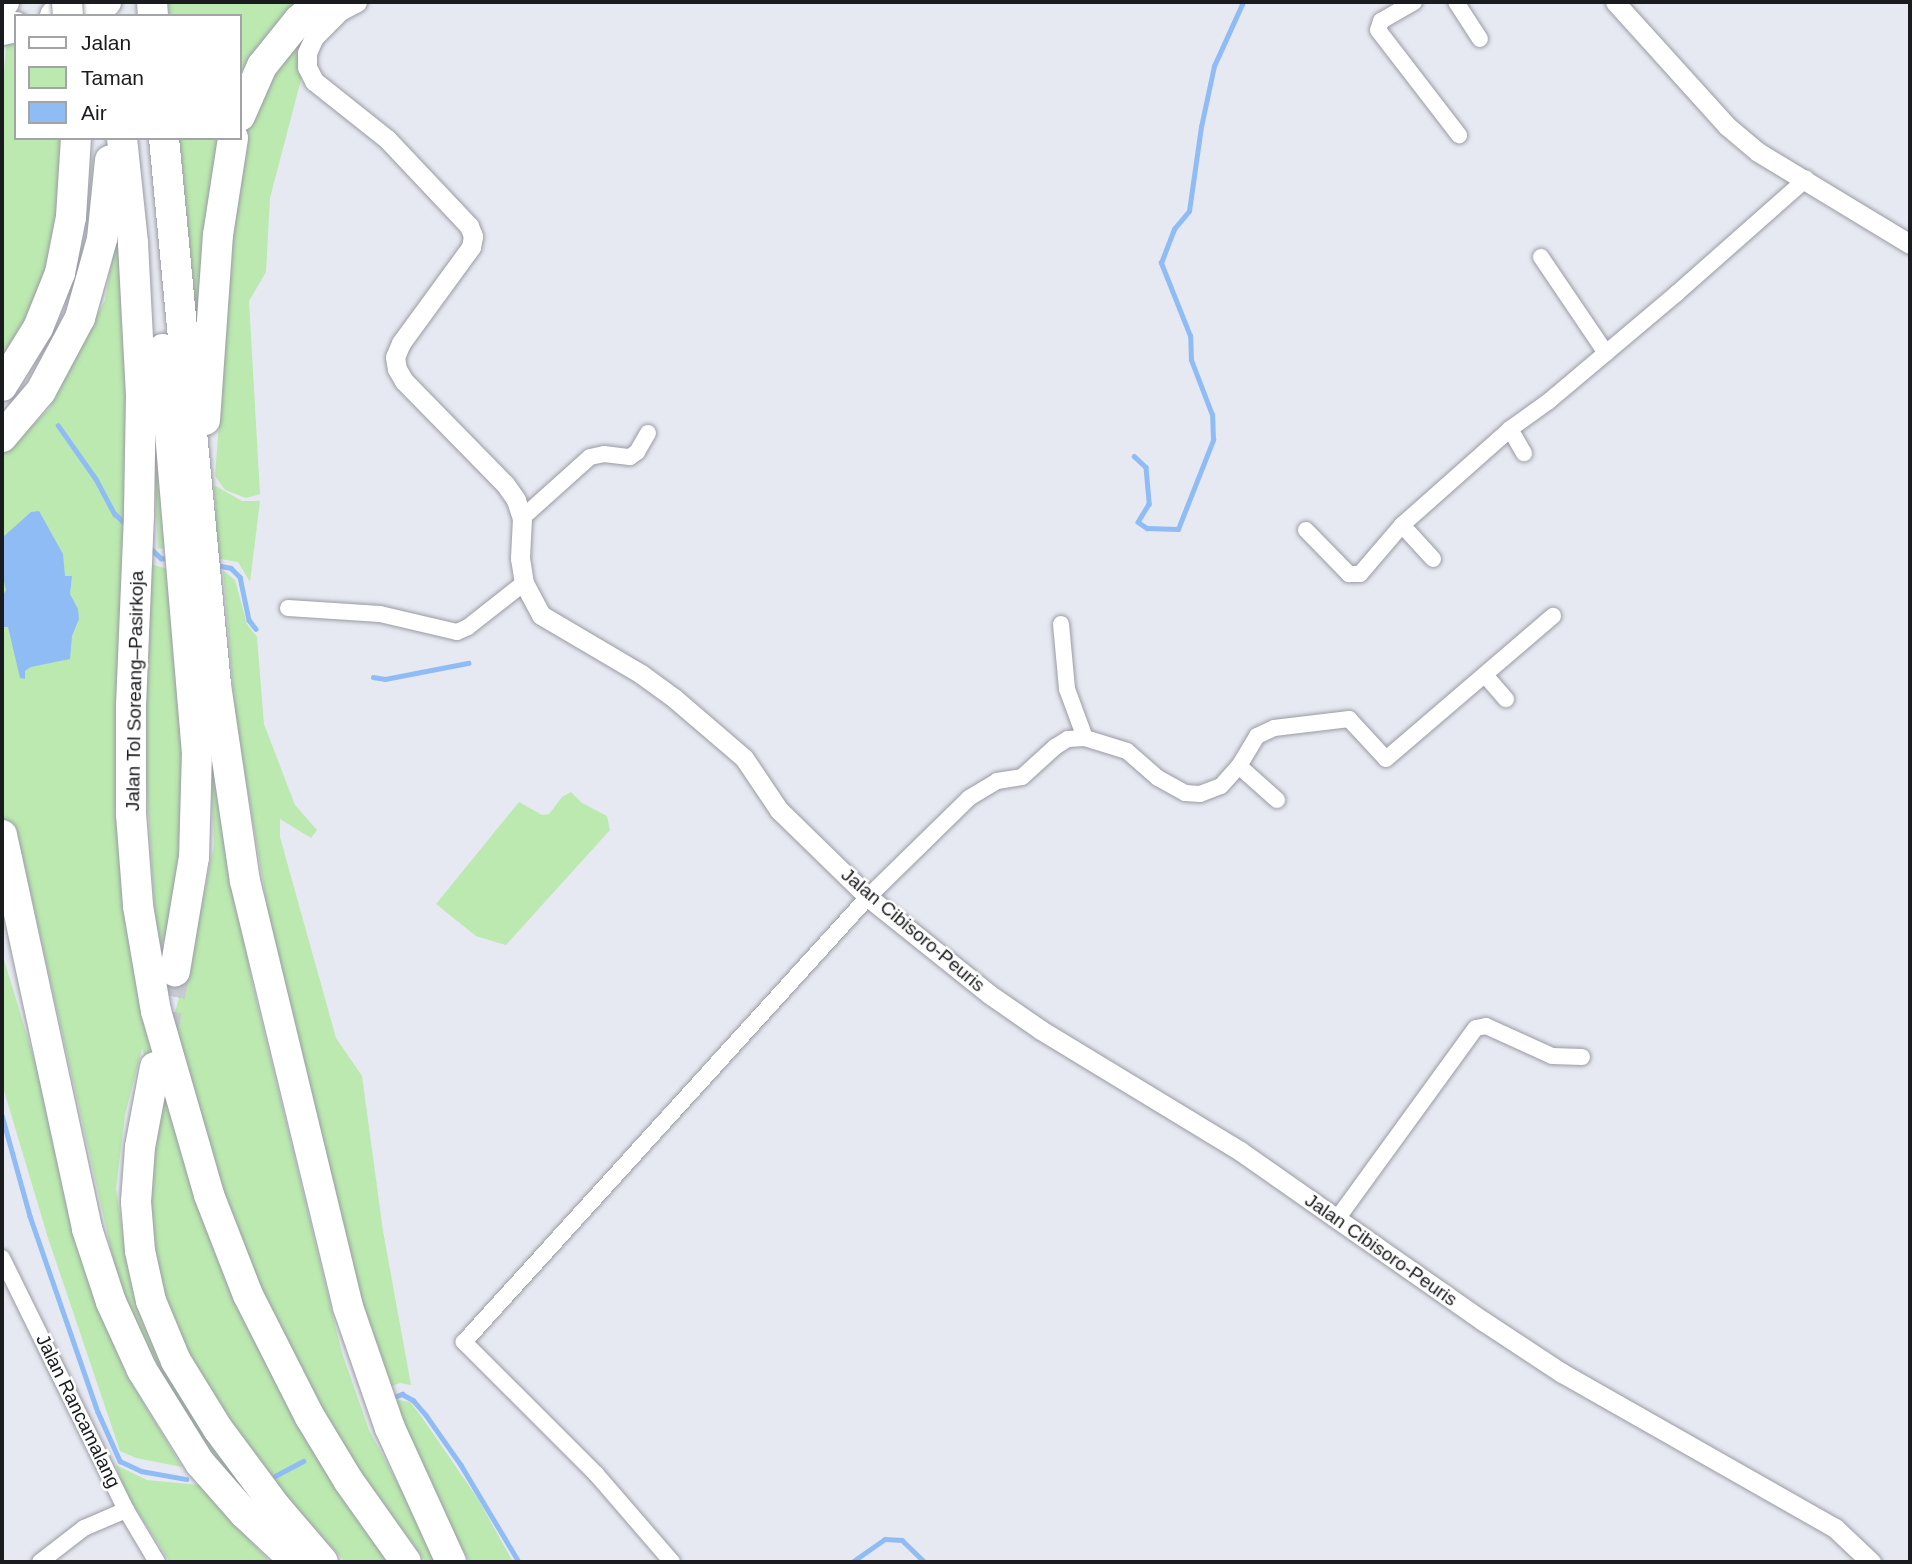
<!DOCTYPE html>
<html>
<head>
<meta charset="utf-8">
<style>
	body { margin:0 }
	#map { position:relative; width:1912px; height:1564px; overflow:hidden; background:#e7e9f2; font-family:Helvetica,sans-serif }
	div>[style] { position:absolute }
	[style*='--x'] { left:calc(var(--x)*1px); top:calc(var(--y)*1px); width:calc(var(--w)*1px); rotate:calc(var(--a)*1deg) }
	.green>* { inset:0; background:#bbe9af }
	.water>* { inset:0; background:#90bcf6 }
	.stream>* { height:4.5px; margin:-2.25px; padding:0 2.25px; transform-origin:2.25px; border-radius:2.25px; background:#90bcf6 }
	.motorway-tunnel>* { height:30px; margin-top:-15px; transform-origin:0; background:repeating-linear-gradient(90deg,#c8cad2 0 30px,transparent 0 45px) }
	.roads { filter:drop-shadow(0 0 2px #999ba3) drop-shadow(0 0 2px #999ba3) }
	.minor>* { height:16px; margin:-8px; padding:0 8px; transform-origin:8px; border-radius:8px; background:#fff }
	.tertiary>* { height:19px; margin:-9.5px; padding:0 9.5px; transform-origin:9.5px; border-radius:9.5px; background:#fff }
	.motorway>* { height:30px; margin:-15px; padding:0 15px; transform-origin:15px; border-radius:15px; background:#fff }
	.bridges { filter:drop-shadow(0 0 2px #999ba3) drop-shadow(0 0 2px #999ba3) }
	.motorway-bridge>* { height:30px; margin:-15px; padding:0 15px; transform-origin:15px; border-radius:15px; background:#fff }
	span { translate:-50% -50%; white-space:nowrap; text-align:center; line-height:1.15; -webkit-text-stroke:5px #fff; paint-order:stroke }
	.street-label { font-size:19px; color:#1a1b1e }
	.frame { position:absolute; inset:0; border:4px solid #1a1b1e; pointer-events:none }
	.legend { position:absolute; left:14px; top:14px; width:228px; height:126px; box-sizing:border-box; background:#fff; border:2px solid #a3a4a5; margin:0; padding:9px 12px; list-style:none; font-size:21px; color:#1a1b1e }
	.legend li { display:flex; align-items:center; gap:14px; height:35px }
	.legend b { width:35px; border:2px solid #a3a4a5 }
</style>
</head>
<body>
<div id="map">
	<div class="green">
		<div style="clip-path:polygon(168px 2px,305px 2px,240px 82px,240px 16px,169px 16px)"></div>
		<div style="clip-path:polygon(318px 15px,270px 198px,266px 272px,249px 301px,260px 494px,246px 498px,225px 490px,215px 476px,240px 145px,258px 96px,281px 58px)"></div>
		<div style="clip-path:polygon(16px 34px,16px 138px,64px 138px,63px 187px,48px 268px,25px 321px,2px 358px,2px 93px,7px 36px)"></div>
		<div style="clip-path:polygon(178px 138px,220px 138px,199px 370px)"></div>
		<div style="clip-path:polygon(123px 241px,131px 481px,119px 774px,195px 1187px,394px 1562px,345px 1562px,287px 1498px,180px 1355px,144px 1242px,156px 1082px,142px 1049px,125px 1115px,116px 1189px,130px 1279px,167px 1367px,309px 1562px,230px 1478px,158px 1377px,119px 1285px,18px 837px,2px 838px,2px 455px,49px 409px,105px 300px,115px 244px)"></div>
		<div style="clip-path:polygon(162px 471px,167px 511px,216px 513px,214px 485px,242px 501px,260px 501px,250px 582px,238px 562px,158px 548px,154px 472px)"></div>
		<div style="clip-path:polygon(150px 564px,168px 569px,188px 727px,184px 862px,173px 926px,161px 945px,157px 945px,144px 747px)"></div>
		<div style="clip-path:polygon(223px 570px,235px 580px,247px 624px,257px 637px,264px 724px,295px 805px,317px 830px,311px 838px,280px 819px,280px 837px,336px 1038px,362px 1076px,383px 1231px,411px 1385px,400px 1383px,387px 1388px,356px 1289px,273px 940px,236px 722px)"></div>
		<div style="clip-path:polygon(210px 755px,214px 757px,252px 982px,342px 1353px,369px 1430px,440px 1562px,426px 1562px,327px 1425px,261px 1293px,220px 1190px,171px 1026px,192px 952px,214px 845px)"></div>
		<div style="clip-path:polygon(571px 792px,582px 803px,607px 816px,610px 830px,506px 945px,476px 936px,436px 904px,519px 802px,542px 815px,549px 814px,562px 797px)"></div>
		<div style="clip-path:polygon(2px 953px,47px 1102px,75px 1244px,126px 1374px,182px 1467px,136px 1458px,120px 1451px,48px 1238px,2px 1084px)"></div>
		<div style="clip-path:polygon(398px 1400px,410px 1402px,421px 1416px,478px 1499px,513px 1562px,470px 1562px,428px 1489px,390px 1403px)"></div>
		<div style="clip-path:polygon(116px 1465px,147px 1480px,199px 1485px,270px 1562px,170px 1562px,125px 1492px)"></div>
	</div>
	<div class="water">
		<div style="clip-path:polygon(39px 511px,63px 554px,65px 576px,72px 576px,70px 594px,78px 609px,79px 619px,72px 636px,70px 659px,31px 667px,25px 671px,25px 679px,20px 678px,8px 627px,2px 627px,2px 597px,6px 590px,2px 573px,2px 538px,31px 512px)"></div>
	</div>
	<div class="stream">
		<div style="--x:58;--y:425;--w:66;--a:54.9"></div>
		<div style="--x:96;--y:479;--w:40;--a:62"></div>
		<div style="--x:115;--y:514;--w:16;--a:43"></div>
		<div style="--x:1134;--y:456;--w:16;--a:43"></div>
		<div style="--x:1146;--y:467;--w:37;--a:85"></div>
		<div style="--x:1149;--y:504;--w:21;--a:121"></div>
		<div style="--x:1138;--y:522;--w:11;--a:34"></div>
		<div style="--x:1147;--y:528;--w:31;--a:2"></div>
		<div style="--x:1178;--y:529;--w:96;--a:-68.5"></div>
		<div style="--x:1213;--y:440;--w:25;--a:-92"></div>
		<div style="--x:1212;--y:415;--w:59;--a:-110.9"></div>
		<div style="--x:1191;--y:360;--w:24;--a:-92"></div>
		<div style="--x:1190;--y:336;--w:79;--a:-111.7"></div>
		<div style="--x:1161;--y:263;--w:36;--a:-69"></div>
		<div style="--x:1174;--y:229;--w:23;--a:-50"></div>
		<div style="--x:1189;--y:211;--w:85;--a:-81.9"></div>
		<div style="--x:1201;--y:127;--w:62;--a:-78"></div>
		<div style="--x:1214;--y:66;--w:70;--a:-65.6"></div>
		<div style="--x:148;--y:546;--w:18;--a:43"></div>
		<div style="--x:161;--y:558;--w:8;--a:7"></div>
		<div style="--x:216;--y:565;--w:15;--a:11"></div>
		<div style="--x:231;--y:568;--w:13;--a:45"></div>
		<div style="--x:240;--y:577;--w:44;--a:78.2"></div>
		<div style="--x:249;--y:620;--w:11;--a:52"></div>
		<div style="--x:373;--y:677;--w:12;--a:9"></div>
		<div style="--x:385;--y:679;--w:85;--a:-10.9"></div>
		<div style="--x:2;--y:1115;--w:105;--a:74.5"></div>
		<div style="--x:30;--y:1216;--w:207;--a:70.9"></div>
		<div style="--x:98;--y:1412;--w:54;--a:65.8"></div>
		<div style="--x:120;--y:1461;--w:23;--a:25"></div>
		<div style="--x:141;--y:1471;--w:46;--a:10.1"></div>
		<div style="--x:392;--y:1398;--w:11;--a:-22"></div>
		<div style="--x:402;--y:1394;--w:13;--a:29"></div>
		<div style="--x:413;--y:1400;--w:20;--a:49"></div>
		<div style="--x:426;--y:1415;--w:61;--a:55"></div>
		<div style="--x:461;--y:1465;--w:113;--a:59.1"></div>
		<div style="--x:275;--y:1476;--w:32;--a:-28"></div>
		<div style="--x:852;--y:1562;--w:40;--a:-34.9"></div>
		<div style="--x:885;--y:1539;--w:17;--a:3"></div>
		<div style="--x:902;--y:1540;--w:32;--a:44"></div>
	</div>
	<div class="motorway-tunnel">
		<div style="--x:161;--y:1040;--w:70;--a:-78.5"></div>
	</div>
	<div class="roads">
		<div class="minor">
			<div style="--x:1414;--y:2;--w:38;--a:150"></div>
			<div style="--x:1381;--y:21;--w:9;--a:108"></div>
			<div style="--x:1378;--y:30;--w:133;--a:52.4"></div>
			<div style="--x:1456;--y:2;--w:44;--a:57"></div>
			<div style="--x:1541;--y:257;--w:116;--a:55.9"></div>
			<div style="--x:1510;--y:429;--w:28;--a:60"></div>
			<div style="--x:522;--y:518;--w:91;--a:-41.9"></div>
			<div style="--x:590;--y:457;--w:14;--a:-12"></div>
			<div style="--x:604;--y:454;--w:26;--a:7"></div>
			<div style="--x:630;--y:457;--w:9;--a:-36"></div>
			<div style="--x:637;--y:452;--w:22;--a:-60"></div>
			<div style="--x:1402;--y:525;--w:46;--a:47.6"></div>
			<div style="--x:1306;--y:530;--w:62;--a:45.7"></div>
			<div style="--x:1349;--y:574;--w:11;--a:0"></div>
			<div style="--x:1360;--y:574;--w:65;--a:-49.4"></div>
			<div style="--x:1402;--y:525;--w:144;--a:-41.6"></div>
			<div style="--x:1510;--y:429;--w:48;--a:-35.7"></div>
			<div style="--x:1549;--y:401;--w:166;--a:-40.1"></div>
			<div style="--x:1676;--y:294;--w:174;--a:-41.5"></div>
			<div style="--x:288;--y:608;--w:92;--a:3.7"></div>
			<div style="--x:380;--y:614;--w:79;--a:13.2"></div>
			<div style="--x:457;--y:632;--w:12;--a:-24"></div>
			<div style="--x:468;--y:627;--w:71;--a:-38.2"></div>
			<div style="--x:1061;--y:624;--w:65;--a:84.7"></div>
			<div style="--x:1067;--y:689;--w:52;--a:69.8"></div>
			<div style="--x:1485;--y:675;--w:32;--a:49"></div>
			<div style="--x:1239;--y:766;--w:51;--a:41.8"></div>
			<div style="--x:1337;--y:1219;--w:236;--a:-54"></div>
			<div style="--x:1476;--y:1028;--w:10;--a:-11"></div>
			<div style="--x:1486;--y:1026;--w:72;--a:24.4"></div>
			<div style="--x:1552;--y:1056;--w:30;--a:2"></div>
			<div style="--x:2;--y:1258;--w:281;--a:63.8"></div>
			<div style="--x:126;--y:1510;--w:61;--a:59.2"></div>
			<div style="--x:40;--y:1562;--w:56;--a:-37.7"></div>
			<div style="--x:84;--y:1528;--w:46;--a:-23.2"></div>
			<div style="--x:672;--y:1562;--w:116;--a:-130.8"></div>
			<div style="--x:596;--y:1474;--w:187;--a:-135"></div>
			<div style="--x:464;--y:1342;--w:601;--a:-47.76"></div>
			<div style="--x:868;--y:897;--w:141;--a:-44.4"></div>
			<div style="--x:969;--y:798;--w:33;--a:-31"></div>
			<div style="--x:997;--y:781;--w:25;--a:-9"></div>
			<div style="--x:1022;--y:777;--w:45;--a:-42.3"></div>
			<div style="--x:1055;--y:747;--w:15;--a:-32"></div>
			<div style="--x:1068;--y:739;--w:17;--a:-3"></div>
			<div style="--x:1085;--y:738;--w:44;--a:17.2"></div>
			<div style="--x:1127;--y:751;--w:41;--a:41.1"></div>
			<div style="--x:1158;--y:778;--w:31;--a:29"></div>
			<div style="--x:1185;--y:793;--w:15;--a:4"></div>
			<div style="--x:1200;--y:794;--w:22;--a:-21"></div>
			<div style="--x:1221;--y:786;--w:27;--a:-48"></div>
			<div style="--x:1239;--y:766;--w:35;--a:-59"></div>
			<div style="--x:1257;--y:736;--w:19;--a:-25"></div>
			<div style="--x:1274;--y:728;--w:76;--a:-6.8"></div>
			<div style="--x:1349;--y:719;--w:54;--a:47.2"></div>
			<div style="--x:1386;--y:759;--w:220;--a:-40.6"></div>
		</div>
		<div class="tertiary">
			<div style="--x:357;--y:2;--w:19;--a:152"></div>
			<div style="--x:340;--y:11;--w:37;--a:135"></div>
			<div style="--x:314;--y:37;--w:17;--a:114"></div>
			<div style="--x:307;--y:53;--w:14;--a:90"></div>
			<div style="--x:307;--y:67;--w:16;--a:63"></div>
			<div style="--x:314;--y:81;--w:93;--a:38.5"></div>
			<div style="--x:387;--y:139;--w:120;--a:46.7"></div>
			<div style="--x:469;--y:226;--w:11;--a:68"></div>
			<div style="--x:473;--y:236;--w:11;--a:100"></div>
			<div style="--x:471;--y:247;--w:119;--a:126.1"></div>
			<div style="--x:401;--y:343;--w:15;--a:113"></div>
			<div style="--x:395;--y:357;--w:12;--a:81"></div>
			<div style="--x:397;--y:369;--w:14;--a:60"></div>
			<div style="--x:404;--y:381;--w:144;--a:45.6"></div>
			<div style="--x:505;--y:484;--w:19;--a:55"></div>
			<div style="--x:516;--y:500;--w:19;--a:72"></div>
			<div style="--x:522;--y:518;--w:40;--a:92.9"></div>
			<div style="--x:520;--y:558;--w:25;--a:81"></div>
			<div style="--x:524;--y:583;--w:36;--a:62"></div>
			<div style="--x:541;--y:615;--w:116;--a:30.5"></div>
			<div style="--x:641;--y:674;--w:41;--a:36"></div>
			<div style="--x:674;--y:698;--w:92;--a:40.6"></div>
			<div style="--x:744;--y:758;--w:63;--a:56.1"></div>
			<div style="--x:779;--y:810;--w:124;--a:44.3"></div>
			<div style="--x:868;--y:897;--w:155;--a:38.7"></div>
			<div style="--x:989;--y:994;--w:63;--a:34.7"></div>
			<div style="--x:1041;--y:1030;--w:233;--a:31.3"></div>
			<div style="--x:1240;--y:1151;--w:297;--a:35"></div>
			<div style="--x:1483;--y:1321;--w:95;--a:33.4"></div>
			<div style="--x:1562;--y:1373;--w:314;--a:29.6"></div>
			<div style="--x:1835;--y:1528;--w:50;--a:43.4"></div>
			<div style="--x:1615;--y:2;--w:167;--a:47.9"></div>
			<div style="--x:1727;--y:126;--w:40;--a:40"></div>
			<div style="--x:1758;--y:152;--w:178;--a:31.2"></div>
		</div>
		<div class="motorway">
			<div style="--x:2;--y:2;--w:2;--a:0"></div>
			<div style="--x:152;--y:2;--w:14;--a:86"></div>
			<div style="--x:55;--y:16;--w:53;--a:-15.4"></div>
			<div style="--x:2;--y:30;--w:14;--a:-12"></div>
			<div style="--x:240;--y:116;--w:55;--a:-66.3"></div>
			<div style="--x:262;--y:66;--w:59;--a:-51.2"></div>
			<div style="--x:299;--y:20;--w:28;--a:-41"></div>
			<div style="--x:122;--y:138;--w:106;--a:84"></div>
			<div style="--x:133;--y:243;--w:153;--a:87"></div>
			<div style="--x:141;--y:396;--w:119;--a:91"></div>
			<div style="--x:139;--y:515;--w:190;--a:92.4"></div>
			<div style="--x:131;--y:705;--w:109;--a:90"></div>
			<div style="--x:131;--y:814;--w:92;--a:85.6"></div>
			<div style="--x:138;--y:906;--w:107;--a:80.3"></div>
			<div style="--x:156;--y:1011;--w:191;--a:73.9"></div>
			<div style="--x:209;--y:1195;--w:107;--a:68.7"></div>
			<div style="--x:248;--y:1295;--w:137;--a:63.1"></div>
			<div style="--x:310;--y:1417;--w:74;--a:58.9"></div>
			<div style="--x:348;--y:1480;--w:100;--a:54.7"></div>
			<div style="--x:164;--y:138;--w:549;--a:84.57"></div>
			<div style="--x:216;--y:685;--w:198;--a:81.6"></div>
			<div style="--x:245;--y:881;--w:438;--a:76.4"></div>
			<div style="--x:348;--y:1307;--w:128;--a:70.9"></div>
			<div style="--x:390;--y:1428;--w:147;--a:65.5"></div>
			<div style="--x:163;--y:349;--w:403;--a:85.2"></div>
			<div style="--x:197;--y:751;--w:106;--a:91.6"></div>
			<div style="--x:194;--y:857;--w:116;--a:99.5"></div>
			<div style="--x:2;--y:386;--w:68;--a:-58.2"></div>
			<div style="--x:38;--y:328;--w:59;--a:-68.2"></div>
			<div style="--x:60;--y:273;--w:57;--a:-78.9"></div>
			<div style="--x:71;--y:217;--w:79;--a:-86.4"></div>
			<div style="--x:205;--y:420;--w:185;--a:-86"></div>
			<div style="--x:218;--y:235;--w:98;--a:-81.2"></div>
			<div style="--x:2;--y:437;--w:60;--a:-49.7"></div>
			<div style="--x:41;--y:391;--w:83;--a:-61.9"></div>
			<div style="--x:80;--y:318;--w:82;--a:-74.4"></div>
			<div style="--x:102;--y:239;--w:79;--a:-84.2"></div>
			<div style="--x:2;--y:835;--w:403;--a:77.8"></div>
			<div style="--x:87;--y:1229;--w:77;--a:71.8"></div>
			<div style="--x:111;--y:1302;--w:75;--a:65.5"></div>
			<div style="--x:142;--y:1370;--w:110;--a:58.1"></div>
			<div style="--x:200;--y:1463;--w:67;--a:48.7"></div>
			<div style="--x:244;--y:1513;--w:71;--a:43.3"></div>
			<div style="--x:155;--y:1067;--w:81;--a:100.6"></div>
			<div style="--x:140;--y:1147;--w:55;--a:94.2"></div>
			<div style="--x:136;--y:1202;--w:49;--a:85.3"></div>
			<div style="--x:140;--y:1251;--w:51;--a:77.6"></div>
			<div style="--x:151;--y:1301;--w:65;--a:67.4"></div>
			<div style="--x:176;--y:1361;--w:80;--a:58.3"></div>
			<div style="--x:218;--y:1429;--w:97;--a:53.4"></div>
			<div style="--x:276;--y:1507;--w:72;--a:49.5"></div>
		</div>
	</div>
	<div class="bridges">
		<div class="motorway-bridge">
			<div style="--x:67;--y:2;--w:14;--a:86"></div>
		</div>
	</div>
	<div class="street-label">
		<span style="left:135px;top:691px;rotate:-89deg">Jalan Tol Soreang–Pasirkoja</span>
		<span style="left:913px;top:930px;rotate:40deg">Jalan Cibisoro-Peuris</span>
		<span style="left:1381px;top:1250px;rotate:35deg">Jalan Cibisoro-Peuris</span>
		<span style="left:78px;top:1411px;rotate:64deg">Jalan Rancamalang</span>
	</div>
	<div class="frame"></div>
	<ul class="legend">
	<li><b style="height:9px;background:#fff"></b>Jalan</li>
	<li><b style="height:19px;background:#bbe9af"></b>Taman</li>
	<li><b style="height:19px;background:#90bcf6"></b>Air</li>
	</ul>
</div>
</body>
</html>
